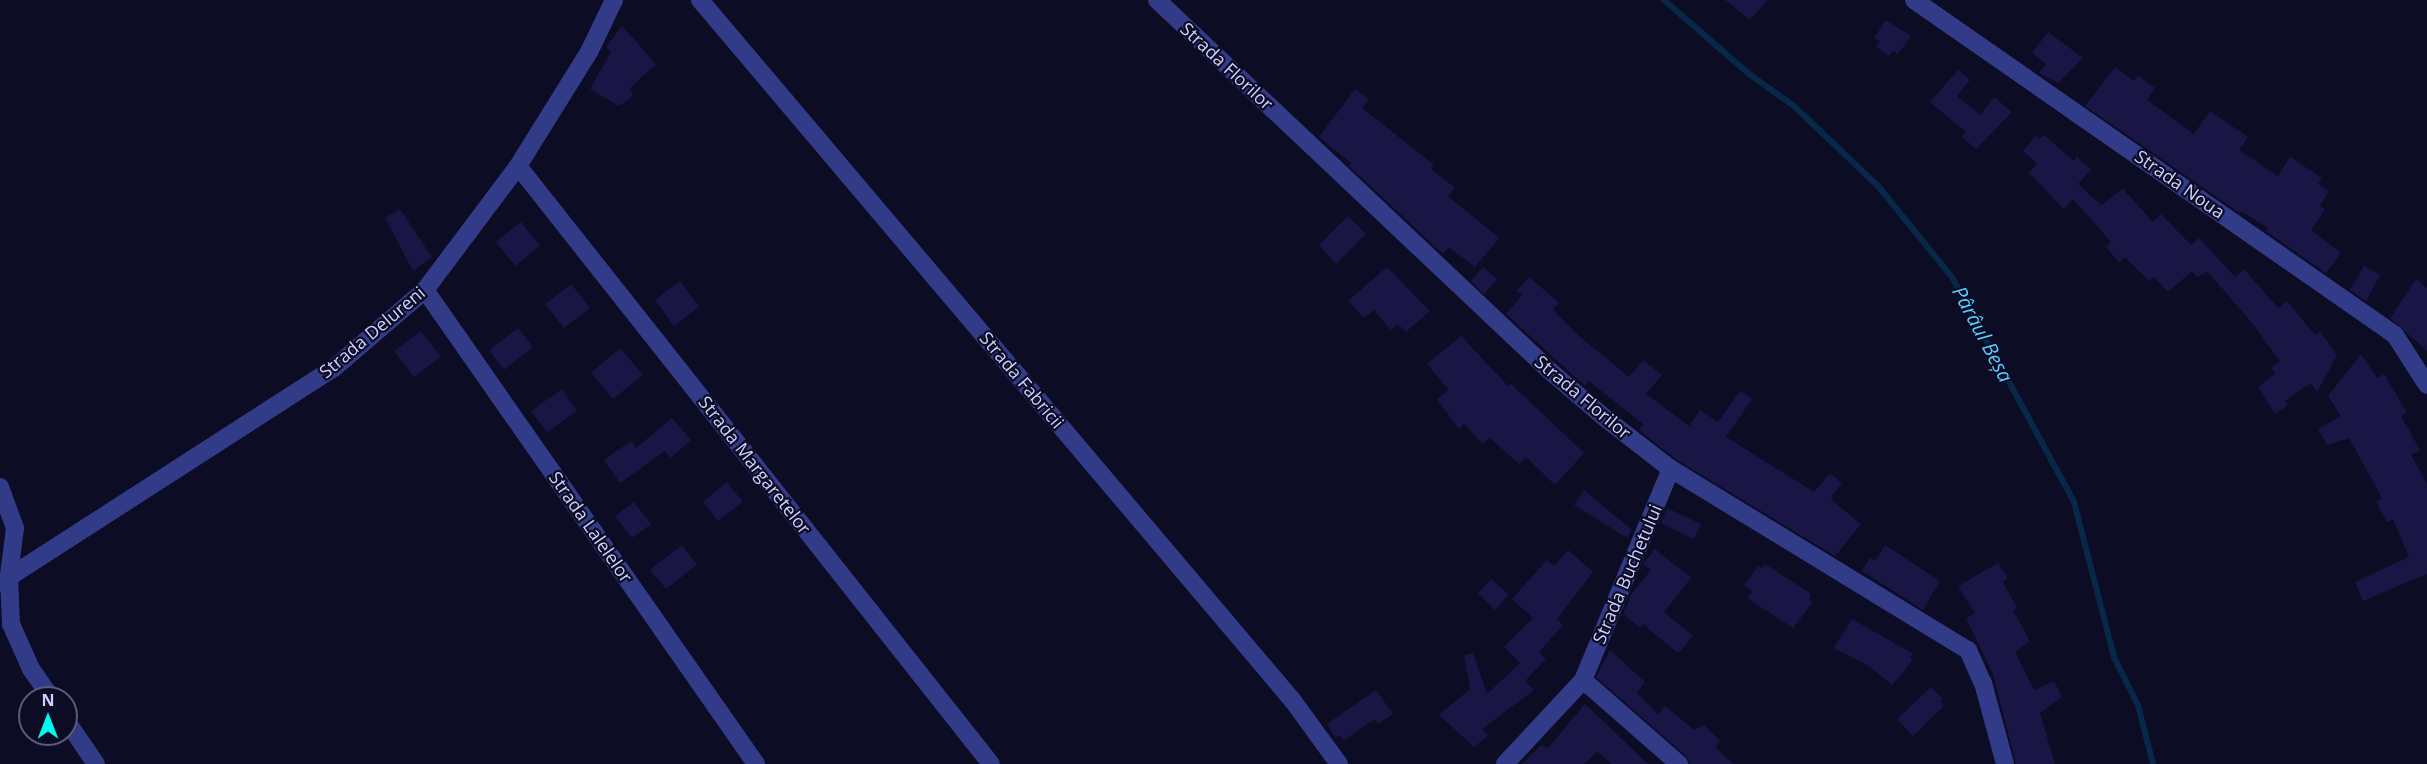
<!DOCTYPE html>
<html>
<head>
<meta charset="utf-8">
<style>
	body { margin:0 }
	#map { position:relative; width:2427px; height:764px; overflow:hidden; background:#0c0c24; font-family:"Open Sans",sans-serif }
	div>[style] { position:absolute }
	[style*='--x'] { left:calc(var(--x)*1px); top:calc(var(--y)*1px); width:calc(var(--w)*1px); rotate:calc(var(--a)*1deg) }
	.stream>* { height:6px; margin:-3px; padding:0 3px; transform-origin:3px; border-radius:3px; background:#072848 }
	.building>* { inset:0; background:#191646 }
	.minor>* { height:18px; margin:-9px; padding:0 9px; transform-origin:9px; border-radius:9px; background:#323b87 }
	span { translate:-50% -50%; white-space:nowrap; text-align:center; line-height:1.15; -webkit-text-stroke:4.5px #0c0c24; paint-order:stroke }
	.street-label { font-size:18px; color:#ced0ff }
	.water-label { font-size:20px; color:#5ccbff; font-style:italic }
	.north { position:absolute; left:18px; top:686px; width:60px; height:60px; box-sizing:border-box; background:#0c0c24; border:2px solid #5a5a7c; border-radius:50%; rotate:0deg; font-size:16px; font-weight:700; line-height:24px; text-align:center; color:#ced0ff }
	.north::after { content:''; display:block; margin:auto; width:21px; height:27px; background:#00f9ee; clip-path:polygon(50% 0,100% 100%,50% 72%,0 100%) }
</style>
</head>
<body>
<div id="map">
	<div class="stream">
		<div style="--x:1664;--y:0;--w:113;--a:41"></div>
		<div style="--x:1749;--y:74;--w:55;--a:35.4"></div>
		<div style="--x:1794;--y:106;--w:116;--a:43.6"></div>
		<div style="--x:1878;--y:186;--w:117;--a:50.9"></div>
		<div style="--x:1952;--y:277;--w:256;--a:61.5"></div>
		<div style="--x:2074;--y:502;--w:160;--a:75.5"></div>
		<div style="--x:2114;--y:657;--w:54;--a:63.4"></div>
		<div style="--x:2138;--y:705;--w:61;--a:75.7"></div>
	</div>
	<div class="building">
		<div style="clip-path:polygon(1725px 0,1767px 0,1750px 20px)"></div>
		<div style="clip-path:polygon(1886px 20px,1911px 36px,1898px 54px,1893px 51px,1889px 56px,1876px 47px,1880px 42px,1874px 38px)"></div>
		<div style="clip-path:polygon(622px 26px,656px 64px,630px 88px,633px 96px,619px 106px,590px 89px,611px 52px,606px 47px)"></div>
		<div style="clip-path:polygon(2048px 32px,2083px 58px,2058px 83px,2039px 73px,2046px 64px,2032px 53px)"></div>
		<div style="clip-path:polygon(2115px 67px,2134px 81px,2138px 76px,2155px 88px,2147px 100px,2194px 134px,2210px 111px,2248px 137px,2239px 150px,2278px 176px,2290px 157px,2322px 178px,2318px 184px,2329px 191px,2320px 206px,2325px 209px,2311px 230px,2341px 253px,2326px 273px,2266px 231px,2268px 228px,2241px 211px,2240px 213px,2085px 106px)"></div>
		<div style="clip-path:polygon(1958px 70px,1970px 80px,1957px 96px,1980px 115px,1994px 97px,2012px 112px,1976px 149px,1962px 137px,1966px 132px,1930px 102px)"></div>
		<div style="clip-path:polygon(1355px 89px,1369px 99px,1362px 108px,1434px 165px,1431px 169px,1455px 188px,1448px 196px,1499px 238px,1475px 267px,1449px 247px,1443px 254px,1349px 166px,1351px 163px,1319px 137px)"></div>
		<div style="clip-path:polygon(2044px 135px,2074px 161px,2077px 157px,2091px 170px,2078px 184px,2101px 205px,2123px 189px,2153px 222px,2161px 214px,2191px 245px,2199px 238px,2235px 277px,2244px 269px,2278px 308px,2287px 301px,2315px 335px,2320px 331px,2337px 355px,2317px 392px,2311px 383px,2285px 401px,2288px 405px,2275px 414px,2258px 387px,2275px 374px,2271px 367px,2280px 361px,2252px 323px,2207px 271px,2198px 277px,2192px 271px,2168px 292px,2154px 277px,2149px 281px,2125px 257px,2119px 262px,2106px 247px,2111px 242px,2073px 199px,2064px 209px,2029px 173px,2037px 163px,2023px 151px,2036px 136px,2040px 139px)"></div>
		<div style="clip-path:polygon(400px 209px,432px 257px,413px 271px,385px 218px)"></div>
		<div style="clip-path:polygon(1348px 216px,1366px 234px,1336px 264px,1319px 245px)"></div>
		<div style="clip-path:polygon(521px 222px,540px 246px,515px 266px,496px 242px)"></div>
		<div style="clip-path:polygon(2364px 266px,2380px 275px,2366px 301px,2350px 290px)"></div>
		<div style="clip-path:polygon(1387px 267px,1430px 311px,1406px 332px,1398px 324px,1391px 330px,1374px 310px,1364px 318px,1348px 301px)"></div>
		<div style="clip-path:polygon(1483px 267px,1497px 279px,1484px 294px,1471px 281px)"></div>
		<div style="clip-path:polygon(1529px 277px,1559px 303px,1553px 310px,1578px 335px,1629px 377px,1643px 360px,1662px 375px,1646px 394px,1689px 426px,1700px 410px,1718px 422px,1740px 391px,1752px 399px,1726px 437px,1814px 492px,1830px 473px,1842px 483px,1831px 497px,1833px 501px,1861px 524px,1835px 556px,1677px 460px,1639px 430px,1643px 424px,1589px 381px,1585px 386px,1506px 314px,1522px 295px,1517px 291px)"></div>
		<div style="clip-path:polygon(2416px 279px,2427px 288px,2427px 351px,2390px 318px)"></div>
		<div style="clip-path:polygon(680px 281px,699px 307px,674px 326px,655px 300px)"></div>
		<div style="clip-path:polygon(571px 284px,590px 308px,564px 328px,545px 304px)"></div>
		<div style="clip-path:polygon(518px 328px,533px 347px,504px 370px,489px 350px)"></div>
		<div style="clip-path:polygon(421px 331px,441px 357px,414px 377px,394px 351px)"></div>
		<div style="clip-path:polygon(1461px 336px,1508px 386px,1511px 384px,1584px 453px,1555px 485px,1526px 457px,1519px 464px,1489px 437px,1483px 444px,1464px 424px,1459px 429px,1437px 399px,1449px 390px,1427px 364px)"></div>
		<div style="clip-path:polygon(620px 348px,643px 375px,613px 399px,591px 373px)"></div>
		<div style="clip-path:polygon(2361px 354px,2377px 378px,2384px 374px,2407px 413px,2401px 416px,2420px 450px,2411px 455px,2427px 484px,2427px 574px,2363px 601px,2355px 582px,2409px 557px,2393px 519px,2387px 522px,2376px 502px,2382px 498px,2349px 438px,2327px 445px,2318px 429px,2341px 416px,2328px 396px)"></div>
		<div style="clip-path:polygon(562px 389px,577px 411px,547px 432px,531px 411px)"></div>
		<div style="clip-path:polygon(672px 418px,691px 440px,670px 458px,665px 451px,620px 483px,604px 460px,631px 441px,636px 448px)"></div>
		<div style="clip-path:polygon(727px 482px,743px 502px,718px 521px,703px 502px)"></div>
		<div style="clip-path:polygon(1584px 490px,1632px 530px,1627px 538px,1574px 505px)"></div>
		<div style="clip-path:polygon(634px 502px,651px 524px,632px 538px,615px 516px)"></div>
		<div style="clip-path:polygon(1667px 508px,1701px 524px,1694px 539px,1661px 523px)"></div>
		<div style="clip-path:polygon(682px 545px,697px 565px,666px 589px,650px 570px)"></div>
		<div style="clip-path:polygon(1885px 545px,1940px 581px,1923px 610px,1862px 571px,1870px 558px,1875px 561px)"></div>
		<div style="clip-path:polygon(1655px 549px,1691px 578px,1664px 612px,1693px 636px,1678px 653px,1643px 624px,1640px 628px,1623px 614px,1632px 593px,1651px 570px,1643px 564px)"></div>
		<div style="clip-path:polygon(1568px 550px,1593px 572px,1557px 619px,1563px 625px,1539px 652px,1546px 659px,1525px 681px,1534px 690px,1482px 729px,1488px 736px,1474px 747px,1439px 715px,1470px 689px,1464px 655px,1473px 653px,1487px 694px,1520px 663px,1504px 647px,1533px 618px,1512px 599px,1547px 560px,1554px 566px)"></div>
		<div style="clip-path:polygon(1998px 563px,2008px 579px,2003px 582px,2017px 608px,2013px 610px,2030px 641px,2015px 652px,2034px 690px,2054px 681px,2062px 697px,2040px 713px,2055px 764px,2016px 764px,1993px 674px,1966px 618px,1975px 613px,1958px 586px)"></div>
		<div style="clip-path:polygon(1765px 564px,1811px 594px,1809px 599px,1813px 602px,1793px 628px,1747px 598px,1752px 591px,1744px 586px,1758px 566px,1762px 568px)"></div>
		<div style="clip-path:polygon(1491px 579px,1509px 595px,1495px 610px,1478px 593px)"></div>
		<div style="clip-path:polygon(1852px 619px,1913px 654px,1910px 658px,1913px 660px,1892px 685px,1869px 666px,1834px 648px)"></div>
		<div style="clip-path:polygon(1610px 650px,1645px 682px,1637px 693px,1658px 714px,1665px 706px,1694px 730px,1704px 725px,1720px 741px,1715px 747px,1733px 764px,1690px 764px,1686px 756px,1596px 677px)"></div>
		<div style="clip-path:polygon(1931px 687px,1943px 699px,1940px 702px,1944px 706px,1913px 736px,1897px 719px)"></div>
		<div style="clip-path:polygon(1376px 690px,1393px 714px,1378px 724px,1375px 719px,1344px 740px,1340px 735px,1336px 738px,1327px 724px)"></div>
		<div style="clip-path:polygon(1585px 704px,1648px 764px,1611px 764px,1597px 751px,1584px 764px,1522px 764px,1542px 744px,1547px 749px)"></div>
	</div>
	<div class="minor">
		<div style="--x:700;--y:0;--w:918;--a:49.77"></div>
		<div style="--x:1293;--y:701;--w:78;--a:53.9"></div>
		<div style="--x:1157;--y:0;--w:540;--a:43.35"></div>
		<div style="--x:1550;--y:371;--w:72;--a:40.5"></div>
		<div style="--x:1605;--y:418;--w:83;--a:37.7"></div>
		<div style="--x:1671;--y:469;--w:348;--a:31.4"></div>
		<div style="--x:1968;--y:650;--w:36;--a:66"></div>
		<div style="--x:1983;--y:683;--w:84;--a:74.8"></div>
		<div style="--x:1914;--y:0;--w:586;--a:34.86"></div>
		<div style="--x:2395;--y:335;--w:59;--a:57.4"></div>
		<div style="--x:518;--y:166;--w:762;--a:51.66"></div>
		<div style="--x:425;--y:290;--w:578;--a:55.07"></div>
		<div style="--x:0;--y:487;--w:44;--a:69.9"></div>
		<div style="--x:15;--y:528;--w:47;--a:97.3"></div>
		<div style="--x:9;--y:575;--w:49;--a:87.7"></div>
		<div style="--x:11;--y:624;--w:49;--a:66"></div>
		<div style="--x:31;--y:669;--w:35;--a:55"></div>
		<div style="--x:0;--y:583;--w:397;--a:-32.8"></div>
		<div style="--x:334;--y:368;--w:120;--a:-40.6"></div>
		<div style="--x:425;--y:290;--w:155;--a:-53.1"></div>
		<div style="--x:518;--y:166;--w:134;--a:-58.1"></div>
		<div style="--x:589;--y:52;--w:58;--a:-64.3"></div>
		<div style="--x:1583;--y:680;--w:128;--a:41.2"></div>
		<div style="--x:66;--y:720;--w:53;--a:55.7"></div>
		<div style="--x:1505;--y:764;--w:115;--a:-47.1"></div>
		<div style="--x:1583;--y:680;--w:229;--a:-67.4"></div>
	</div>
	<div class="street-label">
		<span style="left:1227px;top:66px;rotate:43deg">Strada Florilor</span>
		<span style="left:2180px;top:184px;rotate:35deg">Strada Noua</span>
		<span style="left:372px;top:332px;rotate:-40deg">Strada Delureni</span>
		<span style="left:1022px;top:380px;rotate:50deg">Strada Fabricii</span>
		<span style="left:1583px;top:397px;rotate:40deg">Strada Florilor</span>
		<span style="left:755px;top:465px;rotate:52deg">Strada Margaretelor</span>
		<span style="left:591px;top:527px;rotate:55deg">Strada Lalelelor</span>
		<span style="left:1627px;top:574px;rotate:-67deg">Strada Buchetului</span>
	</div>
	<div class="water-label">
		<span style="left:1983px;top:334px;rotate:62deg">Pârâul Beșa</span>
	</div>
	<div class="north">N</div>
</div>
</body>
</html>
